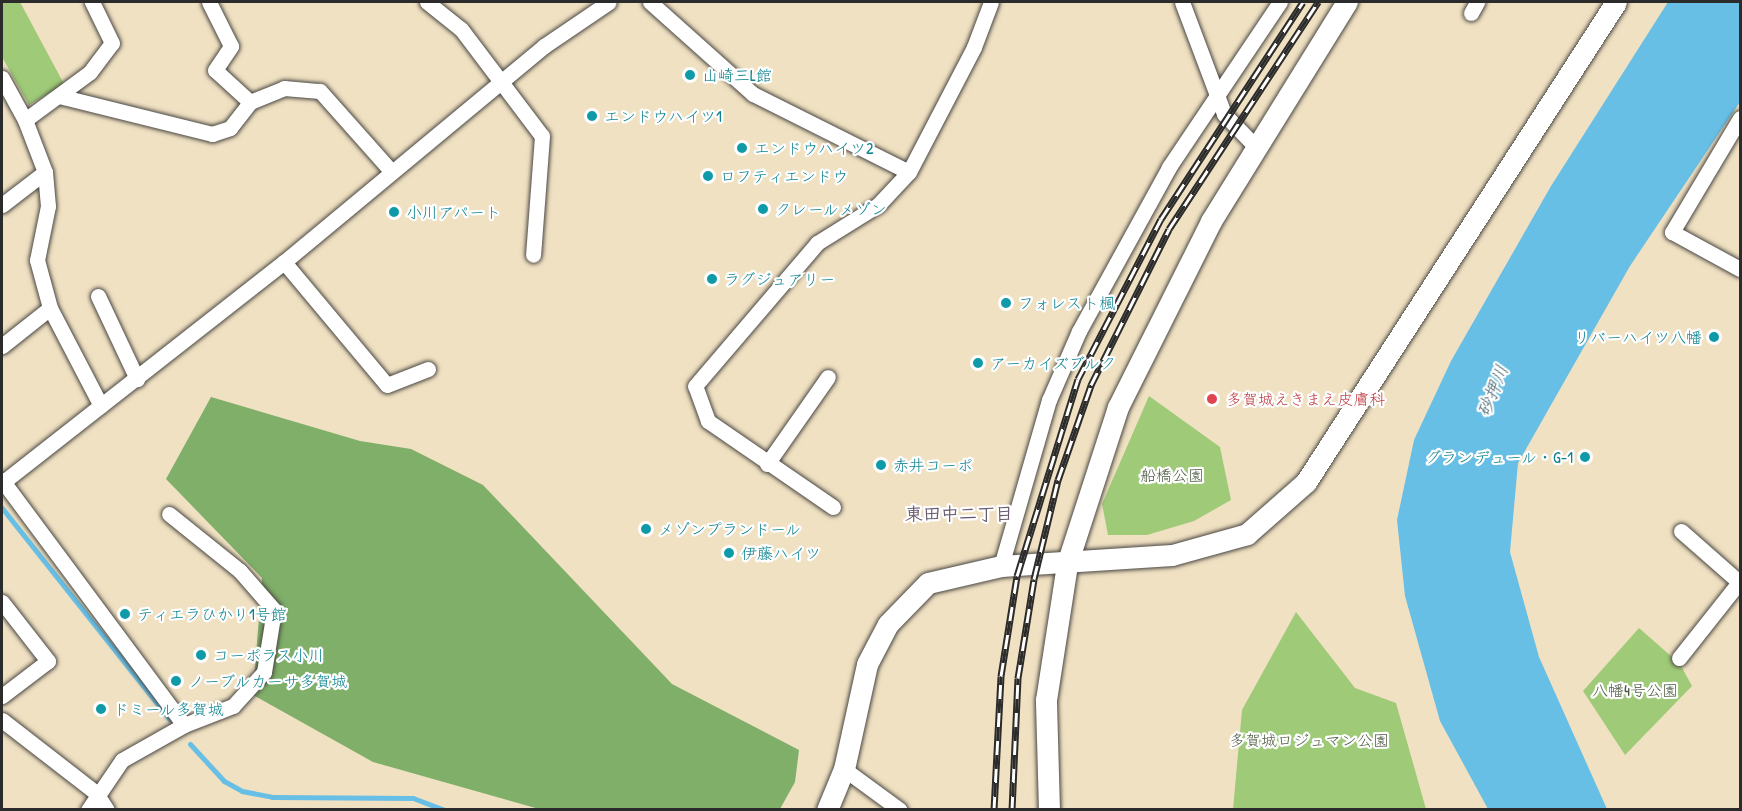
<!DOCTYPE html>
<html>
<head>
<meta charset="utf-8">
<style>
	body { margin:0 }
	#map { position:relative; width:1742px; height:811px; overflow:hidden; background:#f0e1c2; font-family:"Patrick Hand","Klee One",sans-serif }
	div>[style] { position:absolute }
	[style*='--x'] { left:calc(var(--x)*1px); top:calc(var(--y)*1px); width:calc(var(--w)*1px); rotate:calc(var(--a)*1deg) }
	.green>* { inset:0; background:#9fcb78 }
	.forest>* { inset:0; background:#7faf68 }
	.water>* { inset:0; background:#68bfe5 }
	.stream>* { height:5px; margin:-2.5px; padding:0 2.5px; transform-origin:2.5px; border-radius:2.5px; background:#68bfe5 }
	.roads { filter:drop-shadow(0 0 2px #494642) drop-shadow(0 0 2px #494642) }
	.street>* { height:15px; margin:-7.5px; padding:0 7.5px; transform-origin:7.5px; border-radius:7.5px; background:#fff }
	.secondary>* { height:21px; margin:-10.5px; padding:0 10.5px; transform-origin:10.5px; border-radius:10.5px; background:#fff }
	.rail>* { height:7px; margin-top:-3.5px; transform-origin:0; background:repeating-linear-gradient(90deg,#fff 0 14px,#2b2b2b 0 28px); box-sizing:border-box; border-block:2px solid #2b2b2b }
	.dots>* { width:16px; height:16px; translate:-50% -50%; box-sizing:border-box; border:3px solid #fff; border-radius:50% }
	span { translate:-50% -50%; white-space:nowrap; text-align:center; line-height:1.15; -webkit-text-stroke:4.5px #fff; paint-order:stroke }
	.culture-label { font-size:16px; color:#0d838f }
	.left { translate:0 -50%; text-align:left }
	.right { translate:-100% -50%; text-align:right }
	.health-label { font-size:16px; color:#be3a42 }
	.park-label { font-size:16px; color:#4e5b42 }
	.water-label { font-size:18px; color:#405f6c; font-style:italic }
	.neighbourhood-label { font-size:18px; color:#695a70; font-weight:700 }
	.frame { position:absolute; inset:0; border:3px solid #2b2b2b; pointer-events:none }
</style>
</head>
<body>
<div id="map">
	<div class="green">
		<div style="clip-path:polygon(2px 2px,20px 2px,64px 84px,29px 105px,2px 57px)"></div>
		<div style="clip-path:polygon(1149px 396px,1220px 447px,1231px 500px,1194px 521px,1147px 535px,1108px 535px,1102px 504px)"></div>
		<div style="clip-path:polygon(1296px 612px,1355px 688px,1396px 703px,1426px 809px,1233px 809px,1242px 710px)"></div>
		<div style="clip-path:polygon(1639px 628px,1680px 664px,1692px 686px,1625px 755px,1583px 691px)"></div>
	</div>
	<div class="forest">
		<div style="clip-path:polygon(211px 397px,360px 441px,411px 449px,483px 485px,672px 684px,799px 750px,795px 782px,780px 809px,539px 809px,373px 762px,253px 695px,262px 578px,166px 479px)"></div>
	</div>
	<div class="water">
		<div style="clip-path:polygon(1668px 2px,1740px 2px,1740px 102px,1630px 266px,1518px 463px,1510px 552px,1539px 657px,1607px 809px,1488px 809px,1440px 721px,1405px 596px,1397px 520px,1414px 440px,1451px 361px,1551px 186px)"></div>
	</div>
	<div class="stream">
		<div style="--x:2;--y:508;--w:269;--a:51.6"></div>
		<div style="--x:190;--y:744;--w:50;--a:47.4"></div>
		<div style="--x:224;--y:781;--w:21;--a:29"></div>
		<div style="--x:242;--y:791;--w:31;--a:11"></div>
		<div style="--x:272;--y:797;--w:141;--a:0.4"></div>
		<div style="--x:413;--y:798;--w:34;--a:21"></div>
	</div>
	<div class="roads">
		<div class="street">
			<div style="--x:427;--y:2;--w:43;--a:38.5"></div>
			<div style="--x:461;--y:29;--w:134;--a:52.9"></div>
			<div style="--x:542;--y:136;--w:119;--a:94.3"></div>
			<div style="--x:650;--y:2;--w:138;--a:41.8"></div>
			<div style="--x:753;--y:94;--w:174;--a:26.6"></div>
			<div style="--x:1182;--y:2;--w:120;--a:69.4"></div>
			<div style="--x:1224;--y:114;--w:46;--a:45.9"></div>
			<div style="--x:1471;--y:13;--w:13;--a:-61"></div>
			<div style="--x:2;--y:78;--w:48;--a:61.3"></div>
			<div style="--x:25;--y:120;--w:81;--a:-36.4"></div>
			<div style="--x:90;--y:72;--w:36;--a:-53"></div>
			<div style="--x:112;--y:43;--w:46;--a:-116"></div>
			<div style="--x:59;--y:96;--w:158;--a:13.9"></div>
			<div style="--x:212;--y:134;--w:19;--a:-18"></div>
			<div style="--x:230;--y:128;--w:33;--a:-52"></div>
			<div style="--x:250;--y:102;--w:47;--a:-137.6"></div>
			<div style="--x:215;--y:70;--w:29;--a:-56"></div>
			<div style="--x:231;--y:46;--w:49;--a:-116.6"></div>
			<div style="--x:250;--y:102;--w:37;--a:-22"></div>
			<div style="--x:284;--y:88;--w:36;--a:5"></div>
			<div style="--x:320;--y:91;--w:108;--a:48.4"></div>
			<div style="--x:1740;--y:118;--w:133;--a:120.8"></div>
			<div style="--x:1672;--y:232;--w:77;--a:28.6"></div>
			<div style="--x:25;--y:120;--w:56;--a:69"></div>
			<div style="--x:45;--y:172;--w:34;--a:85"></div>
			<div style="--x:48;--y:206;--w:55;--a:101.5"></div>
			<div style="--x:37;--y:260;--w:50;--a:74.8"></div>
			<div style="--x:50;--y:308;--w:110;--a:62.5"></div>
			<div style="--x:2;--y:205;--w:54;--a:-37.5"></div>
			<div style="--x:284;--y:262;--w:160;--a:50.1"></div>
			<div style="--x:387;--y:385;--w:44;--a:-21.3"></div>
			<div style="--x:98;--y:296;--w:92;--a:64.8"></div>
			<div style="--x:2;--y:346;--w:61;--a:-38.4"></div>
			<div style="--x:767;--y:464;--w:106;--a:-55"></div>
			<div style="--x:2;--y:480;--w:305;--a:53.4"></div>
			<div style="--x:2;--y:483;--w:358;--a:-38.1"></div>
			<div style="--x:284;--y:262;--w:338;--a:-39.7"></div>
			<div style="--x:544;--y:46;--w:78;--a:-34.1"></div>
			<div style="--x:833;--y:507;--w:152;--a:-145.5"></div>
			<div style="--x:708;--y:421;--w:37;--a:-110"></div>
			<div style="--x:695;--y:386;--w:188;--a:-49.5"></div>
			<div style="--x:817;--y:243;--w:72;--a:-31.9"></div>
			<div style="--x:878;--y:205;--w:45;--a:-46.8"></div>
			<div style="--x:909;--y:172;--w:141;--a:-62.5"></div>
			<div style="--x:974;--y:47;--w:48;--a:-69.3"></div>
			<div style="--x:1681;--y:531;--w:77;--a:41.3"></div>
			<div style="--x:1001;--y:566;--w:173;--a:-73.9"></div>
			<div style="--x:1049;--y:400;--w:75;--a:-66.5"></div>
			<div style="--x:1079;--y:331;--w:187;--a:-61.2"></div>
			<div style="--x:1169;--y:167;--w:199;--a:-56.1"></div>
			<div style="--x:2;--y:602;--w:75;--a:52.1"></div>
			<div style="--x:48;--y:661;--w:58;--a:142.7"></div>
			<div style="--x:1679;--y:658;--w:98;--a:-51.6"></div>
			<div style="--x:2;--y:720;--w:119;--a:37.8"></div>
			<div style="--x:96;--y:793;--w:20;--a:57"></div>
			<div style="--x:844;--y:769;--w:69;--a:36.2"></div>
			<div style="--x:88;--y:810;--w:60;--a:-55.8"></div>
			<div style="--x:122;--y:760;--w:71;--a:-29.4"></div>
			<div style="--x:184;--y:725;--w:53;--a:-21.2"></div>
			<div style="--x:233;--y:706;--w:46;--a:-47.6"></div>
			<div style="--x:264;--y:672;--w:63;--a:-80.8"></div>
			<div style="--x:274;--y:610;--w:52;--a:-131.1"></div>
			<div style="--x:240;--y:571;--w:91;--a:-141.2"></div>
		</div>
		<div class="secondary">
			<div style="--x:827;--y:810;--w:44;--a:-67.5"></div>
			<div style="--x:844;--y:769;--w:107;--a:-77.6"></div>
			<div style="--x:867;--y:664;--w:45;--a:-62.3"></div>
			<div style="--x:888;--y:624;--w:57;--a:-45.7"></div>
			<div style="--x:928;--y:583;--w:75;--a:-13.1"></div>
			<div style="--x:1001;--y:566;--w:171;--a:-3.7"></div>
			<div style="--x:1172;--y:555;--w:78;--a:-15.6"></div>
			<div style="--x:1247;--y:534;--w:79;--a:-41.4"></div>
			<div style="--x:1306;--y:482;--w:571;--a:-57.14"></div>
			<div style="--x:1049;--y:810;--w:110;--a:-91.6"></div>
			<div style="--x:1046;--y:700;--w:138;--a:-81.2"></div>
			<div style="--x:1067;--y:564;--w:165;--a:-72"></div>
			<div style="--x:1118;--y:407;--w:208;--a:-63.4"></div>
			<div style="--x:1211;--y:221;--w:258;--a:-58.2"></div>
		</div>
	</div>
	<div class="rail">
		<div style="--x:994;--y:810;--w:134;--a:-87"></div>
		<div style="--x:1001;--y:676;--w:101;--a:-80.9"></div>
		<div style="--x:1017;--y:576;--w:206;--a:-72.8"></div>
		<div style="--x:1078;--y:379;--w:180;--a:-62.6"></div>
		<div style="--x:1161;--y:219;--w:259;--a:-56.8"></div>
		<div style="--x:1012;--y:810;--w:132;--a:-87.4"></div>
		<div style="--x:1018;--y:678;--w:100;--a:-80.8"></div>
		<div style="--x:1034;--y:579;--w:102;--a:-76.4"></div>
		<div style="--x:1058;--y:480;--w:101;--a:-70.8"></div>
		<div style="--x:1091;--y:385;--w:174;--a:-63.4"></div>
		<div style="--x:1169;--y:229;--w:272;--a:-56.7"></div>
	</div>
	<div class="dots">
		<div style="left:690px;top:75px;background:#0f9aa8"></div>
		<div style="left:592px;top:116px;background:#0f9aa8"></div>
		<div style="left:742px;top:148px;background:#0f9aa8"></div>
		<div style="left:708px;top:176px;background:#0f9aa8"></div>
		<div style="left:763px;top:209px;background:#0f9aa8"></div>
		<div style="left:394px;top:212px;background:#0f9aa8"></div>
		<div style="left:712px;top:279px;background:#0f9aa8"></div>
		<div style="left:1006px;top:303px;background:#0f9aa8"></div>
		<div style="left:1714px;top:337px;background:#0f9aa8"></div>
		<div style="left:978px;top:363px;background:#0f9aa8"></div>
		<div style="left:1212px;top:399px;background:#e0444e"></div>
		<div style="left:1585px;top:457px;background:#0f9aa8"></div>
		<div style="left:881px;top:465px;background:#0f9aa8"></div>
		<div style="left:646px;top:529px;background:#0f9aa8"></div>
		<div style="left:729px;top:553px;background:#0f9aa8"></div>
		<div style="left:125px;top:614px;background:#0f9aa8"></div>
		<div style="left:201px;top:655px;background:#0f9aa8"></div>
		<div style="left:176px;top:681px;background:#0f9aa8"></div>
		<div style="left:101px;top:709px;background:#0f9aa8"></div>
	</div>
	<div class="culture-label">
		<span class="left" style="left:702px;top:75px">山崎三L館</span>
		<span class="left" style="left:604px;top:116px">エンドウハイツ1</span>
		<span class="left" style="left:754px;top:148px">エンドウハイツ2</span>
		<span class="left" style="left:720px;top:176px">ロフティエンドウ</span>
		<span class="left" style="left:775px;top:209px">クレールメゾン</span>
		<span class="left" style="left:406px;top:212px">小川アパート</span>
		<span class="left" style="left:724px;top:279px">ラグジュアリー</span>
		<span class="left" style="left:1018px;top:303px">フォレスト楓</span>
		<span class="right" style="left:1702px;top:337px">リバーハイツ八幡</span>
		<span class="left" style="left:990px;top:363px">アーカイズブルク</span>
		<span class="right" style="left:1573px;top:457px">グランデュール・G-1</span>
		<span class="left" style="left:893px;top:465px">赤井コーポ</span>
		<span class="left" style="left:658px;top:529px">メゾンプランドール</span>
		<span class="left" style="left:741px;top:553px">伊藤ハイツ</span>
		<span class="left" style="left:137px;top:614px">ティエラひかり1号館</span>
		<span class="left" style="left:213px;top:655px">コーポラス小川</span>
		<span class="left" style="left:188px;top:681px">ノーブルカーサ多賀城</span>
		<span class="left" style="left:113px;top:709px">ドミール多賀城</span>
	</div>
	<div class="health-label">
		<span class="left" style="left:1226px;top:399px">多賀城えきまえ皮膚科</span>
	</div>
	<div class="park-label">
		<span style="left:1172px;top:475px">船橋公園</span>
		<span style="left:1635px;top:690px">八幡4号公園</span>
		<span style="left:1309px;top:740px">多賀城ロジュマン公園</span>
	</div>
	<div class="water-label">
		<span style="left:1493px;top:391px;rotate:-68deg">砂押川</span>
	</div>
	<div class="neighbourhood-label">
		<span style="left:959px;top:514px">東田中二丁目</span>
	</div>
	<div class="frame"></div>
</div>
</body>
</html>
